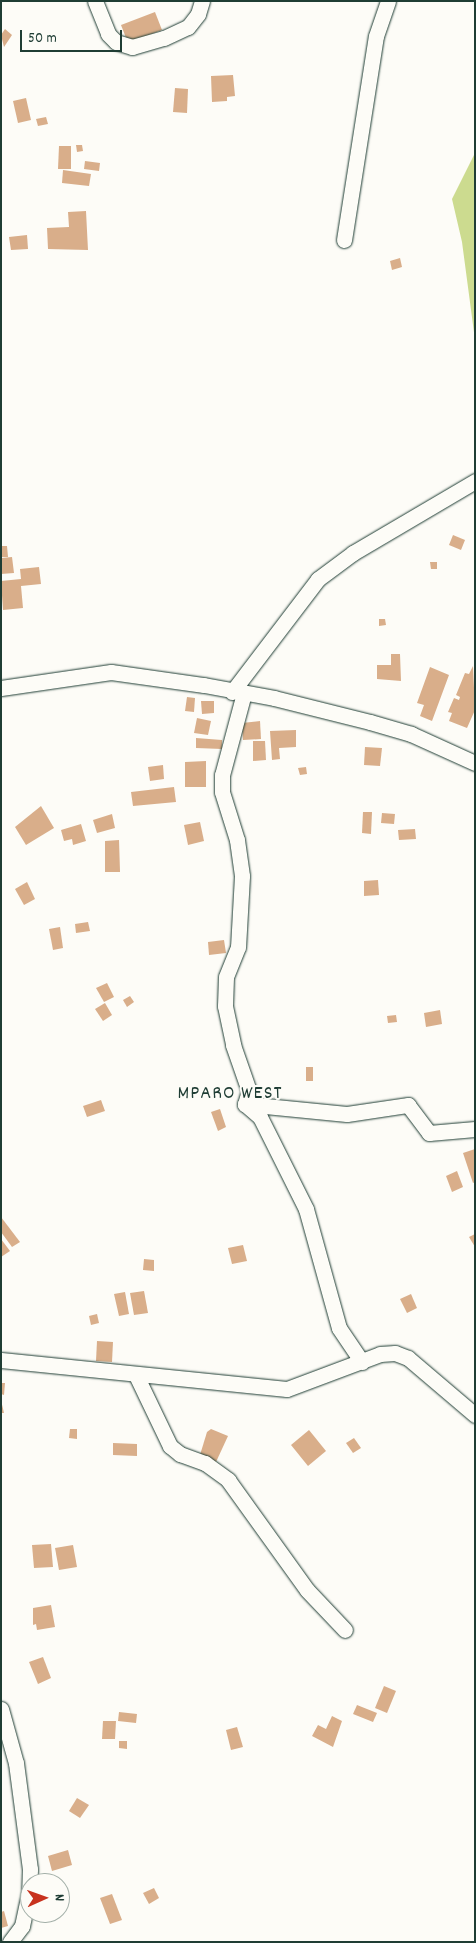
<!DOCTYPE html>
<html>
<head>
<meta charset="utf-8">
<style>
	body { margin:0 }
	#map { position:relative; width:476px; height:1943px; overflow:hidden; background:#fdfcf7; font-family:Dekko,sans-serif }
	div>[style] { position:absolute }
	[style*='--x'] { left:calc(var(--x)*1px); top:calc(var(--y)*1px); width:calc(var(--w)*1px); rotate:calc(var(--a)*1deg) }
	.green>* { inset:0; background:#ccdb8f }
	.building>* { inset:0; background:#d9ae8a }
	.roads { filter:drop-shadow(0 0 1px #1f3d34) drop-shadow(0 0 1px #1f3d34) }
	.street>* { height:15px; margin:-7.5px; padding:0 7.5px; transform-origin:7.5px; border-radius:7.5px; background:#fdfcf7 }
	span { translate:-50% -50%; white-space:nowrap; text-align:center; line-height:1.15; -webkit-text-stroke:4px #fdfcf7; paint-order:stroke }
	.quarter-label { font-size:20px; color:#1f3d34; letter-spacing:1px }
	.frame { position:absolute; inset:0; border:2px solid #1f3d34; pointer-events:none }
	.north { position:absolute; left:20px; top:1873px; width:50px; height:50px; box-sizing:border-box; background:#fdfcf7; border:1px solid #a4b0a9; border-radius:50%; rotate:88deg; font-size:14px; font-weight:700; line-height:20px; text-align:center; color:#1f3d34 }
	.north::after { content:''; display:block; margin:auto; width:18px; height:22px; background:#c8321e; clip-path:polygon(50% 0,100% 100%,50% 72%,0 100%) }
	.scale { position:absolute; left:20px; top:30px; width:102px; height:22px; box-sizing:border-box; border:2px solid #1f3d34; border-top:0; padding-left:6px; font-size:15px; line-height:18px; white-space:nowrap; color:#1f3d34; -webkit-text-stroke:4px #fdfcf7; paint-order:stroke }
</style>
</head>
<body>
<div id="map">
	<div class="green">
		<div style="clip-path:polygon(475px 153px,475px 340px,462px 242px,452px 199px)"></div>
	</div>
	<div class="building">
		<div style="clip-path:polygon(155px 12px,162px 30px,128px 43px,121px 25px)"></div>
		<div style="clip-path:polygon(5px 29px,12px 35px,4px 47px,1px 35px)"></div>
		<div style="clip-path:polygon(233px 75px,235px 96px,227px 97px,227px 101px,212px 102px,211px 76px)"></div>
		<div style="clip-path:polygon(175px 88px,188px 89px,187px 113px,173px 112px)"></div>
		<div style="clip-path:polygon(26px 98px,31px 120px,18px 123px,13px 101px)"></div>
		<div style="clip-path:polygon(46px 117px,48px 124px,38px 126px,36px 119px)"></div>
		<div style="clip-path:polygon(76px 145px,82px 145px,83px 151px,77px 152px)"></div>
		<div style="clip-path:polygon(59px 146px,71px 146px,71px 169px,58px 169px)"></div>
		<div style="clip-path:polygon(85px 161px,100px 163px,99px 171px,84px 169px)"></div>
		<div style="clip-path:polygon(63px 170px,91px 174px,89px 186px,62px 183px)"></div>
		<div style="clip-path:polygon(86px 211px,88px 250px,48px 249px,47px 228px,69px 227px,68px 212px)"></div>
		<div style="clip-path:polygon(27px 235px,28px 249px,11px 250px,9px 237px)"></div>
		<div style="clip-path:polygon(400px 258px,402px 267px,392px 270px,390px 261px)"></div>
		<div style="clip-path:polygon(453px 535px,465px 540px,461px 550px,449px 545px)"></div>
		<div style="clip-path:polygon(1px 546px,7px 546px,8px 557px,1px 557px)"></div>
		<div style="clip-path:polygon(12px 557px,14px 573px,1px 574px,1px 558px)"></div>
		<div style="clip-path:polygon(430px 562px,437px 562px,437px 569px,431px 569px)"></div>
		<div style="clip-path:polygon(39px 567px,41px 584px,21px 586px,23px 608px,3px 610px,1px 581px,21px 579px,20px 569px)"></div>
		<div style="clip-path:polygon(379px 619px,385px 619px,386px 625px,379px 626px)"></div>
		<div style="clip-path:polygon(391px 654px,400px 654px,401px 681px,377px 679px,377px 665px,391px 665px)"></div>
		<div style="clip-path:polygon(473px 666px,475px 710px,467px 728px,449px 721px,452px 713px,448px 712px,454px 698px,459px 700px,460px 697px,456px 695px,465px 673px,469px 674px)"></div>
		<div style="clip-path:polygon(430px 667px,449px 675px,432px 721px,420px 716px,424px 705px,417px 703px)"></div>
		<div style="clip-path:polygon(187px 697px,195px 698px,194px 712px,185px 711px)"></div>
		<div style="clip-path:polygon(201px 701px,214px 701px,214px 713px,202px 714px)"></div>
		<div style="clip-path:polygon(197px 718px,211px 721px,208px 735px,194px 733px)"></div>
		<div style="clip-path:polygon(260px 721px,261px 739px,243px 740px,242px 723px)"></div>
		<div style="clip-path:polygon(296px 730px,296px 747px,279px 748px,280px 759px,272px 760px,270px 731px)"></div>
		<div style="clip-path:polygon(196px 738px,222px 740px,222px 749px,196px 748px)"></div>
		<div style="clip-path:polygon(253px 741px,265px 741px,266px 760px,253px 761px)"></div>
		<div style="clip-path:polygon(365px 747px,382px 748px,380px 766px,364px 765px)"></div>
		<div style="clip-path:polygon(206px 761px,206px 787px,185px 787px,185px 762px)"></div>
		<div style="clip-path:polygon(163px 765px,164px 779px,150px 781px,148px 767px)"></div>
		<div style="clip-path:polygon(306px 767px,307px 774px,300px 775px,298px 768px)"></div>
		<div style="clip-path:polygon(174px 787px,176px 802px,133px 806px,131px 792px)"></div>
		<div style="clip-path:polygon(41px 806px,54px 828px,26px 845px,15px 827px)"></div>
		<div style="clip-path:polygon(363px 812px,372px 812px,371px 834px,362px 833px)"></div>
		<div style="clip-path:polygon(382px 813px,395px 814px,394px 824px,381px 823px)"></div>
		<div style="clip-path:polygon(112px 814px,115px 828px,97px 833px,93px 820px)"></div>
		<div style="clip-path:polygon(200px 822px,204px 841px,188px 845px,184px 825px)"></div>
		<div style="clip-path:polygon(81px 824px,86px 841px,73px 845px,72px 839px,64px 841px,61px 830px)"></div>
		<div style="clip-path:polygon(415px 829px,416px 839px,399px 840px,398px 830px)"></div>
		<div style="clip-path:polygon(119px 840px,120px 872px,105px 872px,105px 841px)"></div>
		<div style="clip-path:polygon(378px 880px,379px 895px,364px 896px,364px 881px)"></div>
		<div style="clip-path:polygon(27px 882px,35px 899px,24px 905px,15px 889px)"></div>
		<div style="clip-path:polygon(88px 922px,90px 931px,76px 933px,75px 924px)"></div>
		<div style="clip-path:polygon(60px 927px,63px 948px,53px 950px,49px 929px)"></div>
		<div style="clip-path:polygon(224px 940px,226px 953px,209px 955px,208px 942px)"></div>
		<div style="clip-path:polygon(107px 983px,114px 997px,104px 1002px,96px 988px)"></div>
		<div style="clip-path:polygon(130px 996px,134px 1002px,127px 1007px,123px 1000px)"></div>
		<div style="clip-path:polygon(105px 1003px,112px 1015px,103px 1021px,95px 1009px)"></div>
		<div style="clip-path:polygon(440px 1010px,442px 1024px,426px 1027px,424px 1013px)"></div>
		<div style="clip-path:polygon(396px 1015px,397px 1022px,388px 1023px,387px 1016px)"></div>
		<div style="clip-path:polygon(306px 1067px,313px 1067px,313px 1081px,306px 1081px)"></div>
		<div style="clip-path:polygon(101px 1100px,105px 1111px,87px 1117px,83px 1106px)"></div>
		<div style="clip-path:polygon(220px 1109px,226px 1127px,218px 1131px,211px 1112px)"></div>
		<div style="clip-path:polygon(475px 1149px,475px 1182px,473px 1183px,463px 1153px)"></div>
		<div style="clip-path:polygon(457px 1171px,463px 1187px,452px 1192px,446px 1176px)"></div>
		<div style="clip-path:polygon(1px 1217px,20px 1242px,12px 1247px,1px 1232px)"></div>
		<div style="clip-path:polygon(475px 1234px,475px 1247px,469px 1237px)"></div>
		<div style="clip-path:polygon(1px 1239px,10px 1251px,1px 1257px)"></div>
		<div style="clip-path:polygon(243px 1245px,247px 1261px,232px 1264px,228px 1248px)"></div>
		<div style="clip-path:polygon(144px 1259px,154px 1260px,154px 1271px,143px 1270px)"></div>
		<div style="clip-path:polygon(144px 1291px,148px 1313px,134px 1315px,130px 1293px)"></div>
		<div style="clip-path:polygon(125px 1292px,129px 1314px,119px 1316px,114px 1294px)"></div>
		<div style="clip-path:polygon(411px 1294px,417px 1308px,407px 1313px,400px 1299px)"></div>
		<div style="clip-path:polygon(97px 1314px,99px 1323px,91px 1325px,89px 1316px)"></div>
		<div style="clip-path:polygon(97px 1341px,113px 1342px,112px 1362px,96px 1361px)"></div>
		<div style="clip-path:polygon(1px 1383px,5px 1383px,4px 1395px,1px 1394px)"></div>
		<div style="clip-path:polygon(1px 1400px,4px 1413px,1px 1413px)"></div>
		<div style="clip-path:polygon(70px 1429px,77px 1429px,77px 1439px,69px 1438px)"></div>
		<div style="clip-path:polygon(211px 1429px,228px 1436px,216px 1462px,200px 1455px,207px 1432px)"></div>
		<div style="clip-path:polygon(309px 1430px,326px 1451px,308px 1466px,291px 1445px)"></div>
		<div style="clip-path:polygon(354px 1438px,361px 1448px,353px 1453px,346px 1443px)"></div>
		<div style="clip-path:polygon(113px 1443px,137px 1444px,137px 1456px,113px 1455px)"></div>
		<div style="clip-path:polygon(51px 1544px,53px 1567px,34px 1568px,32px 1545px)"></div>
		<div style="clip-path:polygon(73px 1545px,77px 1567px,59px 1570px,55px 1548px)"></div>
		<div style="clip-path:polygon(51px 1605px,55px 1627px,37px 1630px,36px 1624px,33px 1625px,33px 1608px)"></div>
		<div style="clip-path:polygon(43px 1657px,51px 1678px,38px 1684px,29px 1662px)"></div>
		<div style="clip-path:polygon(384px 1686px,396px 1691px,387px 1713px,375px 1708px)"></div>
		<div style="clip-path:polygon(357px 1705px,377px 1713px,373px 1722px,353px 1714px)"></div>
		<div style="clip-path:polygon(119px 1712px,137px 1714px,136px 1723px,118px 1721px)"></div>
		<div style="clip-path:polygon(332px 1716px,342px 1721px,333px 1747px,312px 1736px,318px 1725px,326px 1729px)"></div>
		<div style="clip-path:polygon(103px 1721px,116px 1721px,115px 1739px,102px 1739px)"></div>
		<div style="clip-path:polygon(237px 1727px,243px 1747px,231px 1750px,226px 1730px)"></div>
		<div style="clip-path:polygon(119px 1741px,127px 1741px,127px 1749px,119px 1748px)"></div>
		<div style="clip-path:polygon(77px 1798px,89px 1805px,80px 1818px,69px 1811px)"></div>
		<div style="clip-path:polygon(68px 1850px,72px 1865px,52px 1871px,48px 1856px)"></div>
		<div style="clip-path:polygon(154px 1888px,159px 1898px,149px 1904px,143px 1893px)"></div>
		<div style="clip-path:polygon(112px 1894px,122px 1920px,110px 1924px,100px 1898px)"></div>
		<div style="clip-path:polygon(4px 1911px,8px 1926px,1px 1928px,1px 1912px)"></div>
	</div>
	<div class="roads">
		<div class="street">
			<div style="--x:95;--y:1;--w:35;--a:68"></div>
			<div style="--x:108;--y:34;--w:11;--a:45"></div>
			<div style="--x:116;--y:42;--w:17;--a:17"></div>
			<div style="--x:132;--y:47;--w:33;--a:-16"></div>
			<div style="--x:164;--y:38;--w:26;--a:-25"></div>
			<div style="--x:188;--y:27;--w:16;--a:-52"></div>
			<div style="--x:198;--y:14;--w:14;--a:-73"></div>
			<div style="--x:344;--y:240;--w:206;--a:-81.1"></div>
			<div style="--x:376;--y:36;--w:37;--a:-71"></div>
			<div style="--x:1;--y:688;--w:111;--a:-8.3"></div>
			<div style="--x:111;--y:672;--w:94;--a:8"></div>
			<div style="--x:204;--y:685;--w:71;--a:10.5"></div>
			<div style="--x:274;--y:698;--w:99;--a:14"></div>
			<div style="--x:370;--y:722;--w:43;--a:16.3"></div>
			<div style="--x:411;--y:734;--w:70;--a:24.4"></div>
			<div style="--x:232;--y:692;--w:142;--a:-52.7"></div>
			<div style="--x:318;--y:579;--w:44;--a:-36.6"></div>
			<div style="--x:353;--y:553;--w:142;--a:-30.5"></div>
			<div style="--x:244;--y:693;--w:85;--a:105"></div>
			<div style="--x:222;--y:775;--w:17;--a:90"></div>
			<div style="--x:222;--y:792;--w:50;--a:72.6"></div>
			<div style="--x:237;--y:840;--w:36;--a:82"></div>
			<div style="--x:242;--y:876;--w:71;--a:93.2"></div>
			<div style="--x:238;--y:947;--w:32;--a:112"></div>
			<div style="--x:226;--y:977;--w:29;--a:92"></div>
			<div style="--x:225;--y:1006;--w:40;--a:78"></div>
			<div style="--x:233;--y:1045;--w:49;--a:70.8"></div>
			<div style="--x:249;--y:1091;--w:14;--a:107"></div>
			<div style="--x:245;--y:1104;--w:20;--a:41"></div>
			<div style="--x:260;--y:1117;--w:103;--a:63.4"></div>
			<div style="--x:306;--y:1209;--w:123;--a:74.5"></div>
			<div style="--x:339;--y:1328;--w:41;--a:55.9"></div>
			<div style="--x:245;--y:1104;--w:102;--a:5.6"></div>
			<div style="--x:347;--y:1114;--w:62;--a:-8.4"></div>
			<div style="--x:408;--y:1105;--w:35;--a:53"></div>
			<div style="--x:429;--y:1133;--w:46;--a:-5"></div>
			<div style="--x:1;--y:1360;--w:287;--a:5.8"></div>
			<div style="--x:287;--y:1389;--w:99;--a:-20.6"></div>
			<div style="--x:380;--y:1354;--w:15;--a:-4"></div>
			<div style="--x:395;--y:1353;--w:14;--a:21"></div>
			<div style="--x:408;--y:1358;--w:88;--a:40.4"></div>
			<div style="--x:136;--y:1375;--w:79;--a:64.4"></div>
			<div style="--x:170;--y:1446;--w:13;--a:39"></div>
			<div style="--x:180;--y:1454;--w:27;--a:20"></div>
			<div style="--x:205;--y:1463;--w:29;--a:36"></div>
			<div style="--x:228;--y:1480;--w:135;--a:54.3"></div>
			<div style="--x:307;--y:1590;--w:55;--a:46.5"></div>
			<div style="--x:1;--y:1709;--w:56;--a:74.5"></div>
			<div style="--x:16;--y:1763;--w:107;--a:82.5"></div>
			<div style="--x:30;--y:1869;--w:24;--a:92"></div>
			<div style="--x:29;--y:1893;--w:34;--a:102"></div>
			<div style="--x:22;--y:1926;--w:20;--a:127"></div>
		</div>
	</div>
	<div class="quarter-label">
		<span style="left:230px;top:1094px">MPARO WEST</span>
	</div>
	<div class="frame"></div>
	<div class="north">N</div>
	<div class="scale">50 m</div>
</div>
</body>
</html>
